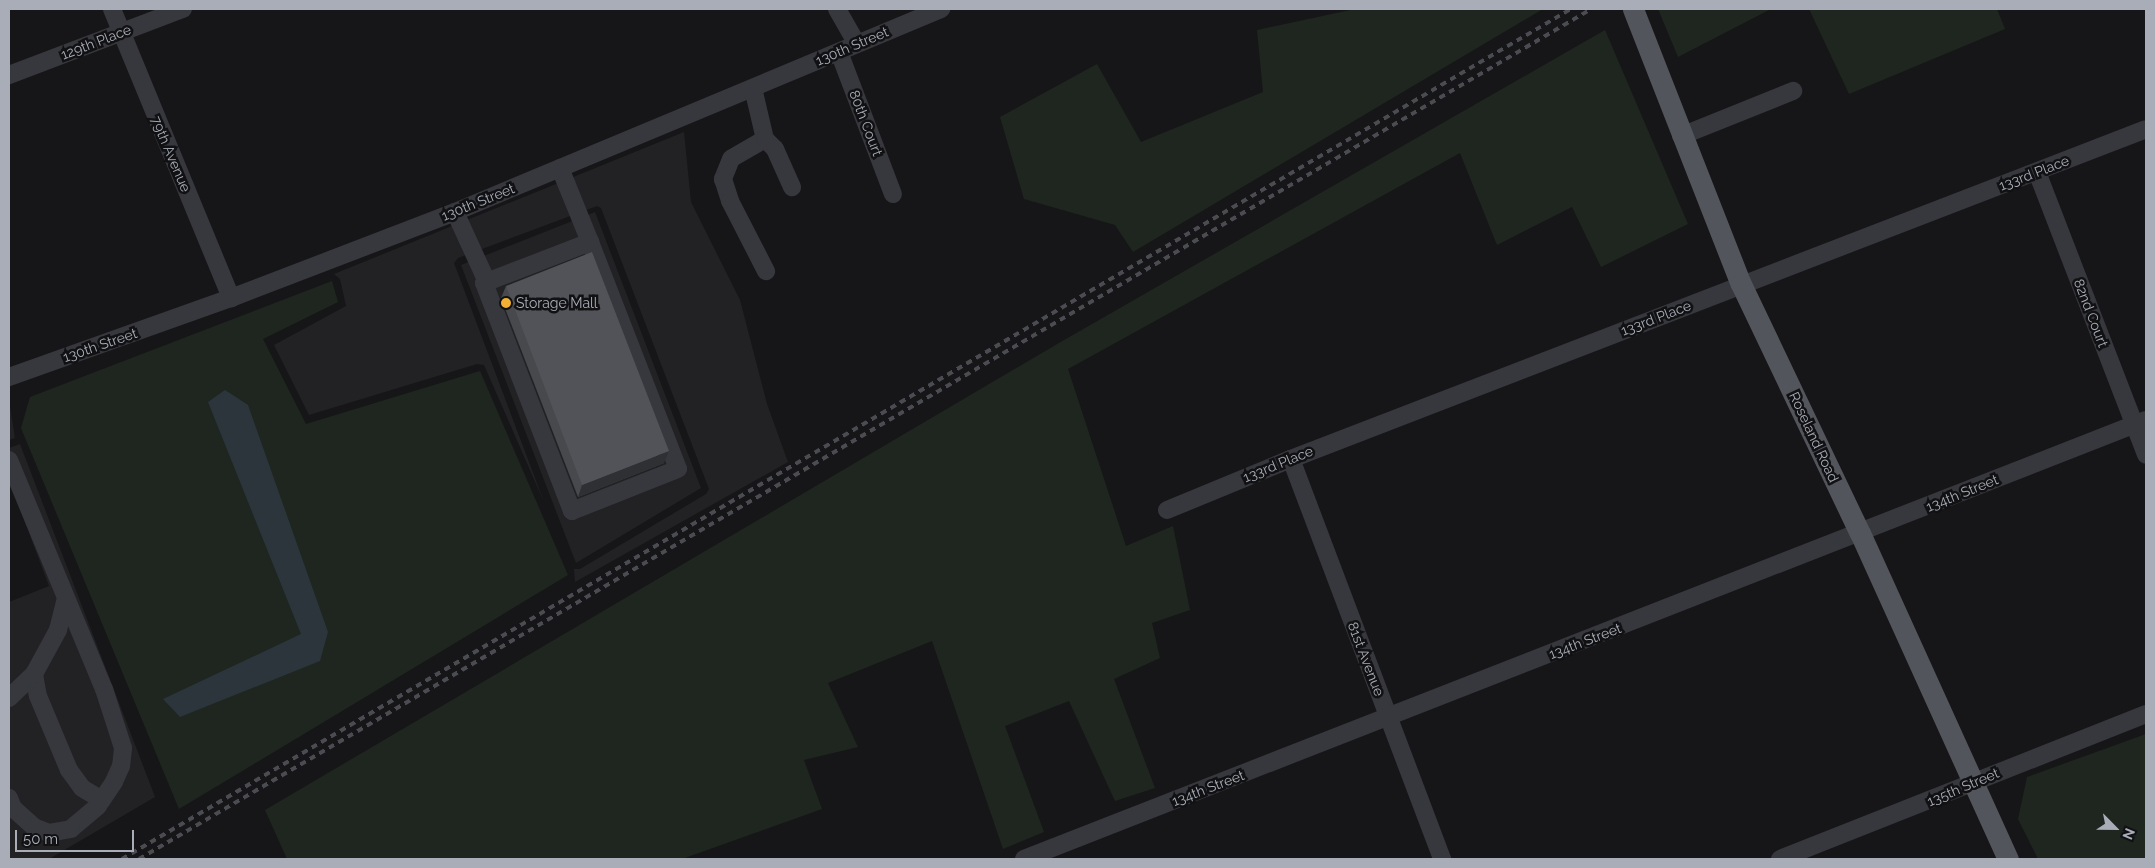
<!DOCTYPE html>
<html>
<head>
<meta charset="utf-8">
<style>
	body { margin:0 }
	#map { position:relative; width:2155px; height:868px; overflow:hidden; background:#161618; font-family:Raleway,sans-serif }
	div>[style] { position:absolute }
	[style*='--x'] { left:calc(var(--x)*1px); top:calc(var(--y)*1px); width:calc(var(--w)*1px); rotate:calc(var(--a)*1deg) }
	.built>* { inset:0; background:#222225 }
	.green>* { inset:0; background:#1e261f }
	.water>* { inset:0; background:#2c353c }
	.minor>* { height:18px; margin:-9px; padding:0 9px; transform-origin:9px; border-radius:9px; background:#37383d }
	.major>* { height:21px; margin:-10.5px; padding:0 10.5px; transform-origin:10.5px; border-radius:10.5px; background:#53555c }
	.rail>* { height:4px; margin-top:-2px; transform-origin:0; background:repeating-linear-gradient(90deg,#4a4c52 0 6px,transparent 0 11px) }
	.wall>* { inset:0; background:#47494d }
	.shaded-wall>* { inset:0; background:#2f3033 }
	.building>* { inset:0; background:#525359 }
	.dots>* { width:14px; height:14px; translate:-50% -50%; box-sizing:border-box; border:2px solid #111113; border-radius:50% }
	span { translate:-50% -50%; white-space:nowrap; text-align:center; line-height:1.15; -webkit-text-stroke:5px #111113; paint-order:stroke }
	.street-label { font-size:14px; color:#a8adb8 }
	.poi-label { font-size:14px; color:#a8adb8 }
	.left { translate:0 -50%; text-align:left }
	.frame { position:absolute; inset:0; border:10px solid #a8adb8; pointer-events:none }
	.north { position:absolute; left:2090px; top:803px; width:50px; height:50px; -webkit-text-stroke:4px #111113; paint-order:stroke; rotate:113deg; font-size:14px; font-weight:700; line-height:20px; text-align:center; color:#a8adb8 }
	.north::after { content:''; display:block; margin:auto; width:18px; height:22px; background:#a8adb8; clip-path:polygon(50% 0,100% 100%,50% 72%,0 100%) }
	.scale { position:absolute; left:15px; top:830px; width:119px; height:22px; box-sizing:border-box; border:2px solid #a8adb8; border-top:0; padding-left:6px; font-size:15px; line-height:18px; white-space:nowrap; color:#a8adb8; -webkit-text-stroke:4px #111113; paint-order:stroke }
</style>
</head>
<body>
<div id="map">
	<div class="built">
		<div style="clip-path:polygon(684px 132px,691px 202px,740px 300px,767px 404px,788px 462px,575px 582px,574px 569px,580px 569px,706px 494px,709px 489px,601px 208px,597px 206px,458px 258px,454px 263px,544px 502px,484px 365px,477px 364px,309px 415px,274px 345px,346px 306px,340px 279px,334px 274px)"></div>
		<div style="clip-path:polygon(595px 212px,701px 488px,576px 563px,461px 265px)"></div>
		<div style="clip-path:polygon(9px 400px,15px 438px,9px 440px)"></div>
		<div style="clip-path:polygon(20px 444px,155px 797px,49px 859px,9px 859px,9px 602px,49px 586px,9px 480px,9px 448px)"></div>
	</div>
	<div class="green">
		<div style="clip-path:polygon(1355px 9px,1543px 9px,1133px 252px,1115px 225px,1024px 199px,1000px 117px,1097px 64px,1141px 142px,1263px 92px,1257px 30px)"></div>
		<div style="clip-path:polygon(1658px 9px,1771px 9px,1678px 57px)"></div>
		<div style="clip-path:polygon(1809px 9px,1997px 9px,2005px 29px,1849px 94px)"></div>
		<div style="clip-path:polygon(1605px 30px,1688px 224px,1601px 267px,1572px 207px,1497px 245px,1460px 153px,1068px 369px,1126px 546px,1173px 526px,1190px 610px,1152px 623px,1160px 658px,1114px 679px,1155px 788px,1115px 801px,1069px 701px,1005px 726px,1044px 832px,1003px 849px,932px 641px,828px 683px,858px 747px,804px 760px,822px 809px,682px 859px,287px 859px,265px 810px,1059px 343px)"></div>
		<div style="clip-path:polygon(332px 281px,338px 302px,263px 339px,306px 424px,480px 371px,568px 575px,179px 809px,21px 428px,30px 397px)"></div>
		<div style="clip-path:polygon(2146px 734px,2146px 859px,2038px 859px,2018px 819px,2027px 777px)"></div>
	</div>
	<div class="water">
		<div style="clip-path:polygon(225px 390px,248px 405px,328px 632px,320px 661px,180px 717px,163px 699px,301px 634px,208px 402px)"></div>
	</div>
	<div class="minor">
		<div style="--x:112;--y:9;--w:313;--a:67.6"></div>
		<div style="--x:837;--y:9;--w:40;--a:60.3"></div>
		<div style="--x:839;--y:52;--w:152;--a:69.2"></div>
		<div style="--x:9;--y:75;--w:186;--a:-20.8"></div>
		<div style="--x:753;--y:88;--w:52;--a:76.8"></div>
		<div style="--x:765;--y:139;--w:39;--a:150"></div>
		<div style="--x:731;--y:159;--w:22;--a:112"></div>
		<div style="--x:723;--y:179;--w:23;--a:72"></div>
		<div style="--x:730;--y:201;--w:79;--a:62.8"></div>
		<div style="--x:1681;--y:136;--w:121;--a:-21.9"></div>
		<div style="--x:765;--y:139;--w:14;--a:45"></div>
		<div style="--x:775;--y:149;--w:42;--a:65.9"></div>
		<div style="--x:560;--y:168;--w:80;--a:67.9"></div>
		<div style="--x:590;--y:242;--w:243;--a:68.8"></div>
		<div style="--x:678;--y:469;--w:114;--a:158.4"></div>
		<div style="--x:572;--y:511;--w:244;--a:-111.1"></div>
		<div style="--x:484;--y:283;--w:114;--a:-21.1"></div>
		<div style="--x:2037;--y:172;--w:303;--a:68.9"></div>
		<div style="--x:455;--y:212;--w:77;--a:65.4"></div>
		<div style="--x:9;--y:377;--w:236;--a:-19.6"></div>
		<div style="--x:231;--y:298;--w:240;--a:-21"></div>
		<div style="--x:455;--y:212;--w:527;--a:-22.67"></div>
		<div style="--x:1291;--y:459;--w:428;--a:69.3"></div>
		<div style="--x:9;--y:460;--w:248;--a:67.5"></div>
		<div style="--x:104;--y:689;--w:62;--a:72.1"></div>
		<div style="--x:123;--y:748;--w:18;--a:96"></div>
		<div style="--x:121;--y:766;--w:17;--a:114"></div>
		<div style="--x:114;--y:782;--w:29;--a:124"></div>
		<div style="--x:98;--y:806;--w:35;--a:140"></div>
		<div style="--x:71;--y:829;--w:22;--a:170"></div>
		<div style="--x:49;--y:833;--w:16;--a:-158"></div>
		<div style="--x:34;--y:827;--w:28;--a:-138"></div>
		<div style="--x:13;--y:808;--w:11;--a:-112"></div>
		<div style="--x:1167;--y:510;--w:134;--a:-22.4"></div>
		<div style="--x:1291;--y:459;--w:916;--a:-21.1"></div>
		<div style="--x:34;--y:674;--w:22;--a:80"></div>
		<div style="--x:38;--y:696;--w:80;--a:67.3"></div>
		<div style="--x:69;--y:770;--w:22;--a:54"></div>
		<div style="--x:82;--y:788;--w:23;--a:31"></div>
		<div style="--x:9;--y:698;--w:35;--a:-44"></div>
		<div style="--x:34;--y:674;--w:50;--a:-61.4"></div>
		<div style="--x:58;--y:630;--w:29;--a:-76"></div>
		<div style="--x:1024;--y:859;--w:1205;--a:-21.37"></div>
		<div style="--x:1780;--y:859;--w:394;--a:-21.6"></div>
	</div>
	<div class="major">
		<div style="--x:1633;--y:9;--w:295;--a:68.6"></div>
		<div style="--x:1741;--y:284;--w:276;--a:64.5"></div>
		<div style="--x:1860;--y:533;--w:358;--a:65.6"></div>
	</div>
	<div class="rail">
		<div style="--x:122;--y:859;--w:1680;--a:-30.4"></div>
		<div style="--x:139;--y:859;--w:1682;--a:-30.34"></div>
	</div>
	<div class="wall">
		<div style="clip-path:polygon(506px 286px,664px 463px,578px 497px,501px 298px)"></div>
	</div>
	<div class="shaded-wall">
		<div style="clip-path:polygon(669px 451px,664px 463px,578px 497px,582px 485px)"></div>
	</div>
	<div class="building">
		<div style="clip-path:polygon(592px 252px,669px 451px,582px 485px,506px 286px)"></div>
	</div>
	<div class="dots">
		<div style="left:506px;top:303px;background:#f2b134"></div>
	</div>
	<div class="street-label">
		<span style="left:96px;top:42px;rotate:-21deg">129th Place</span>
		<span style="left:852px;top:46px;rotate:-23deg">130th Street</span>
		<span style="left:866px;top:123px;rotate:69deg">80th Court</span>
		<span style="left:171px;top:154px;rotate:67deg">79th Avenue</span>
		<span style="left:2034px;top:173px;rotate:-21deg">133rd Place</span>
		<span style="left:478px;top:202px;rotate:-22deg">130th Street</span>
		<span style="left:2091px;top:313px;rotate:69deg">82nd Court</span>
		<span style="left:1656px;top:318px;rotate:-21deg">133rd Place</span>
		<span style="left:100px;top:345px;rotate:-19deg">130th Street</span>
		<span style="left:1814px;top:437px;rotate:65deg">Roseland Road</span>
		<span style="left:1278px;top:464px;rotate:-22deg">133rd Place</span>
		<span style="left:1962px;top:493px;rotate:-22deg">134th Street</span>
		<span style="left:1585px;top:641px;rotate:-21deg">134th Street</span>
		<span style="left:1366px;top:659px;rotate:69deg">81st Avenue</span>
		<span style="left:1963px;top:787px;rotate:-23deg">135th Street</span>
		<span style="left:1208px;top:788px;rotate:-21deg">134th Street</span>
	</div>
	<div class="poi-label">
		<span class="left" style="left:516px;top:303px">Storage Mall</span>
	</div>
	<div class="frame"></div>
	<div class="north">N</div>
	<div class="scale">50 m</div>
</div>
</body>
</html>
